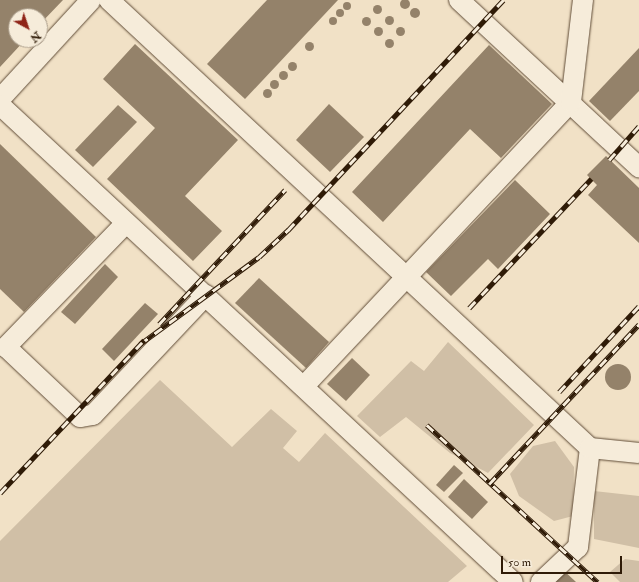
<!DOCTYPE html>
<html>
<head>
<meta charset="utf-8">
<style>
	body { margin:0 }
	#map { position:relative; width:639px; height:582px; overflow:hidden; background:#f1e1c6; font-family:"IM FELL Double Pica",serif }
	div>[style] { position:absolute }
	[style*='--x'] { left:calc(var(--x)*1px); top:calc(var(--y)*1px); width:calc(var(--w)*1px); rotate:calc(var(--a)*1deg) }
	.green>* { inset:0; background:#d0bfa6 }
	.building>* { inset:0; background:#94826a }
	.round { border-radius:50% }
	.roads { filter:drop-shadow(0 0 1px #604c37) drop-shadow(0 0 1px #604c37) }
	.minor>* { height:20px; margin:-10px; padding:0 10px; transform-origin:10px; border-radius:10px; background:#f6ecda }
	.rail>* { height:4.5px; margin-top:-2.25px; transform-origin:0; background:repeating-linear-gradient(90deg,#f6ecda 0 9px,#2f1b07 0 18px); box-sizing:border-box; border-block:1px solid #2f1b07 }
	span { translate:-50% -50%; white-space:nowrap; text-align:center; line-height:1.15; -webkit-text-stroke:3px #f6ecda; paint-order:stroke }
	.north { position:absolute; left:8px; top:8px; width:40px; height:40px; box-sizing:border-box; background:#f6ecda; border:1px solid #a69886; border-radius:50%; rotate:140deg; font-size:11px; font-weight:700; line-height:16px; text-align:center; color:#2f1b07 }
	.north::after { content:''; display:block; margin:auto; width:14px; height:18px; background:#8f2418; clip-path:polygon(50% 0,100% 100%,50% 72%,0 100%) }
	.scale { position:absolute; left:501px; top:556px; width:121px; height:18px; box-sizing:border-box; border:2px solid #2f1b07; border-top:0; padding-left:5px; font-size:12px; line-height:14px; white-space:nowrap; color:#2f1b07; -webkit-text-stroke:3px #f6ecda; paint-order:stroke }
</style>
</head>
<body>
<div id="map">
	<div class="green">
		<div style="clip-path:polygon(448px 342px,534px 425px,488px 473px,450px 453px,406px 417px,380px 437px,357px 416px,411px 361px,424px 371px)"></div>
		<div style="clip-path:polygon(160px 380px,232px 447px,271px 409px,297px 431px,283px 448px,299px 462px,325px 433px,467px 566px,448px 582px,0 582px,0 541px)"></div>
		<div style="clip-path:polygon(555px 441px,574px 467px,573px 516px,554px 521px,519px 496px,510px 474px,533px 446px)"></div>
		<div style="clip-path:polygon(594px 491px,639px 496px,639px 548px,594px 539px)"></div>
		<div style="clip-path:polygon(625px 559px,639px 561px,639px 582px,620px 582px,610px 572px)"></div>
	</div>
	<div class="building">
		<div class="round" style="left:400px;top:-1px;width:10px;height:10px"></div>
		<div style="clip-path:polygon(0 0,63px 0,40px 24px,40px 16px,16px 16px,16px 40px,25px 40px,0 67px)"></div>
		<div style="clip-path:polygon(267px 0,338px 0,245px 99px,207px 64px)"></div>
		<div class="round" style="left:343px;top:2px;width:8px;height:8px"></div>
		<div class="round" style="left:372.5px;top:4.5px;width:9px;height:9px"></div>
		<div class="round" style="left:410px;top:8px;width:10px;height:10px"></div>
		<div class="round" style="left:336px;top:9px;width:8px;height:8px"></div>
		<div class="round" style="left:384.5px;top:15.5px;width:9px;height:9px"></div>
		<div class="round" style="left:361.5px;top:16.5px;width:9px;height:9px"></div>
		<div class="round" style="left:329px;top:17px;width:8px;height:8px"></div>
		<div class="round" style="left:373.5px;top:26.5px;width:9px;height:9px"></div>
		<div class="round" style="left:395.5px;top:26.5px;width:9px;height:9px"></div>
		<div class="round" style="left:384.5px;top:38.5px;width:9px;height:9px"></div>
		<div class="round" style="left:304.5px;top:41.5px;width:9px;height:9px"></div>
		<div style="clip-path:polygon(135px 44px,238px 140px,185px 196px,222px 231px,193px 261px,107px 179px,155px 128px,103px 79px)"></div>
		<div style="clip-path:polygon(489px 45px,552px 104px,501px 158px,470px 129px,383px 222px,352px 192px)"></div>
		<div style="clip-path:polygon(639px 48px,639px 91px,610px 121px,589px 101px)"></div>
		<div class="round" style="left:287.5px;top:61.5px;width:9px;height:9px"></div>
		<div class="round" style="left:278.5px;top:70.5px;width:9px;height:9px"></div>
		<div class="round" style="left:269.5px;top:79.5px;width:9px;height:9px"></div>
		<div class="round" style="left:262.5px;top:88.5px;width:9px;height:9px"></div>
		<div style="clip-path:polygon(329px 104px,364px 137px,330px 172px,296px 140px)"></div>
		<div style="clip-path:polygon(118px 105px,137px 122px,93px 167px,75px 150px)"></div>
		<div style="clip-path:polygon(0 144px,96px 237px,24px 312px,0 289px)"></div>
		<div style="clip-path:polygon(606px 156px,639px 188px,639px 243px,588px 195px,597px 185px,587px 175px)"></div>
		<div style="clip-path:polygon(515px 180px,550px 214px,498px 269px,488px 259px,451px 296px,426px 272px)"></div>
		<div style="clip-path:polygon(105px 264px,118px 277px,75px 324px,61px 312px)"></div>
		<div style="clip-path:polygon(259px 278px,329px 342px,306px 368px,235px 303px)"></div>
		<div style="clip-path:polygon(145px 303px,158px 314px,114px 361px,102px 349px)"></div>
		<div style="clip-path:polygon(352px 358px,370px 375px,346px 401px,327px 384px)"></div>
		<div class="round" style="left:605px;top:364px;width:26px;height:26px"></div>
		<div style="clip-path:polygon(454px 465px,463px 473px,444px 492px,436px 485px)"></div>
		<div style="clip-path:polygon(464px 479px,488px 502px,472px 519px,448px 497px)"></div>
		<div style="clip-path:polygon(562px 569px,576px 582px,550px 582px)"></div>
	</div>
	<div class="roads">
		<div class="minor">
			<div style="--x:109;--y:0;--w:657;--a:42.97"></div>
			<div style="--x:590;--y:448;--w:100;--a:96.9"></div>
			<div style="--x:578;--y:547;--w:51;--a:136.6"></div>
			<div style="--x:459;--y:0;--w:246;--a:42.9"></div>
			<div style="--x:0;--y:99;--w:134;--a:-47.4"></div>
			<div style="--x:0;--y:105;--w:700;--a:42.92"></div>
			<div style="--x:126;--y:223;--w:173;--a:134.1"></div>
			<div style="--x:6;--y:347;--w:102;--a:43.4"></div>
			<div style="--x:80;--y:417;--w:13;--a:-9"></div>
			<div style="--x:93;--y:415;--w:165;--a:-46.7"></div>
			<div style="--x:305;--y:385;--w:388;--a:-46.8"></div>
			<div style="--x:571;--y:102;--w:103;--a:-83.3"></div>
			<div style="--x:590;--y:448;--w:49;--a:5.8"></div>
		</div>
	</div>
	<div class="rail">
		<div style="--x:609;--y:160;--w:45;--a:-48.6"></div>
		<div style="--x:469;--y:308;--w:178;--a:-46.6"></div>
		<div style="--x:159;--y:324;--w:184;--a:-46.8"></div>
		<div style="--x:140;--y:344;--w:147;--a:-36.2"></div>
		<div style="--x:259;--y:257;--w:40;--a:-43"></div>
		<div style="--x:288;--y:230;--w:315;--a:-46.9"></div>
		<div style="--x:559;--y:392;--w:117;--a:-47.1"></div>
		<div style="--x:427;--y:425;--w:232;--a:42.6"></div>
		<div style="--x:489;--y:484;--w:219;--a:-46.8"></div>
		<div style="--x:0;--y:493;--w:210;--a:-46.7"></div>
	</div>
	<div class="north">N</div>
	<div class="scale">50 m</div>
</div>
</body>
</html>
